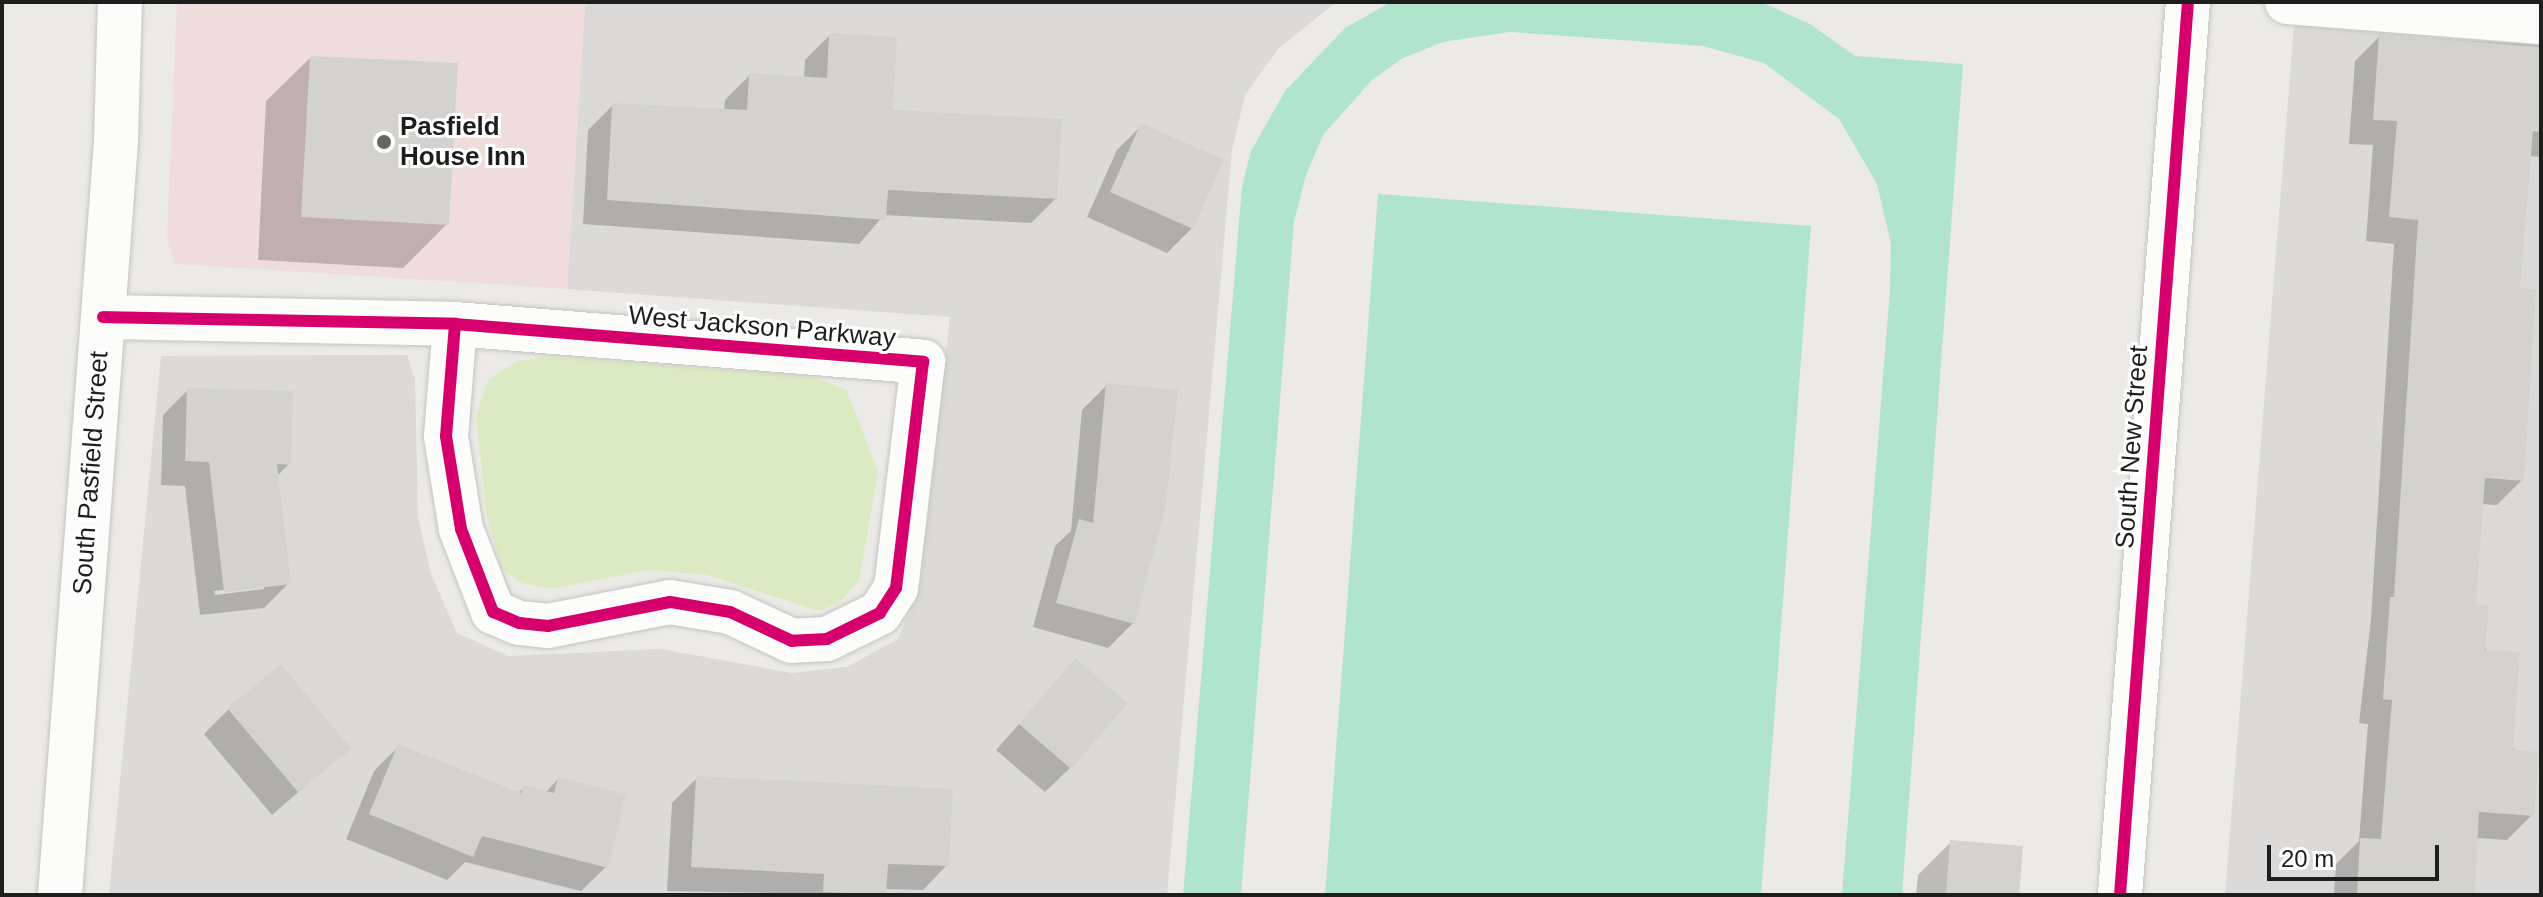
<!DOCTYPE html>
<html>
<head>
<meta charset="utf-8">
<style>
	body { margin:0 }
	#map { position:relative; width:2543px; height:897px; overflow:hidden; background:#eceae6; font-family:Helvetica,sans-serif }
	div>[style] { position:absolute }
	[style*='--x'] { left:calc(var(--x)*1px); top:calc(var(--y)*1px); width:calc(var(--w)*1px); rotate:calc(var(--a)*1deg) }
	.residential>* { inset:0; background:#dbdad8 }
	.commercial>* { inset:0; background:#efdddb }
	.grass>* { inset:0; background:#daebc3 }
	.pitch>* { inset:0; background:#b0e5cc }
	.shadow>* { inset:0; background:#0003 }
	.building>* { inset:0; background:#d4d2cf }
	.roads { filter:drop-shadow(0 0 2px #c5c4c2) drop-shadow(0 0 2px #c5c4c2) }
	.minor>* { height:44px; margin:-22px; padding:0 22px; transform-origin:22px; border-radius:22px; background:#fcfcfb }
	.cycleway>* { height:12px; margin:-6px; padding:0 6px; transform-origin:6px; border-radius:6px; background:#d6006c }
	.dots>* { width:22px; height:22px; translate:-50% -50%; box-sizing:border-box; border:4px solid #fff; border-radius:50% }
	span { translate:-50% -50%; white-space:nowrap; text-align:center; line-height:1.15; -webkit-text-stroke:6px #fff; paint-order:stroke }
	.poi-label { font-size:26px; color:#1e1e1e; font-weight:700 }
	.left { translate:0 -50%; text-align:left }
	.street-label { font-size:26px; color:#1e1e1e }
	.frame { position:absolute; inset:0; border:4px solid #1e1e1e; pointer-events:none }
	.scale { position:absolute; left:2267px; top:845px; width:172px; height:36px; box-sizing:border-box; border:4px solid #1e1e1e; border-top:0; padding-left:10px; font-size:24px; line-height:28px; white-space:nowrap; color:#1e1e1e; -webkit-text-stroke:6px #fff; paint-order:stroke }
</style>
</head>
<body>
<div id="map">
	<div class="residential">
		<div style="clip-path:polygon(585px 2px,1336px 2px,1278px 49px,1245px 95px,1232px 150px,1167px 895px,109px 895px,161px 356px,407px 355px,415px 379px,418px 517px,431px 574px,457px 633px,508px 656px,661px 649px,792px 673px,847px 667px,898px 639px,920px 583px,950px 317px,567px 289px)"></div>
		<div style="clip-path:polygon(2294px 25px,2541px 45px,2541px 895px,2225px 895px)"></div>
	</div>
	<div class="commercial">
		<div style="clip-path:polygon(177px 2px,585px 2px,567px 289px,174px 264px,167px 235px)"></div>
	</div>
	<div class="grass">
		<div style="clip-path:polygon(547px 356px,814px 377px,847px 390px,878px 472px,859px 581px,840px 602px,819px 611px,707px 575px,649px 570px,550px 589px,521px 583px,501px 568px,486px 510px,476px 416px,488px 380px,515px 362px)"></div>
	</div>
	<div class="pitch">
		<div style="clip-path:polygon(1391px 2px,1761px 2px,1810px 24px,1855px 56px,1963px 64px,1902px 895px,1842px 895px,1890px 289px,1891px 244px,1877px 184px,1839px 119px,1764px 63px,1703px 46px,1509px 32px,1443px 42px,1403px 58px,1372px 80px,1323px 135px,1306px 175px,1294px 222px,1241px 895px,1183px 895px,1242px 186px,1251px 151px,1285px 91px,1345px 28px)"></div>
		<div style="clip-path:polygon(1378px 194px,1811px 226px,1761px 895px,1325px 895px)"></div>
	</div>
	<div class="shadow">
		<div style="clip-path:polygon(830px 35px,891px 112px,1056px 198px,1031px 223px,884px 215px,859px 244px,583px 224px,588px 130px,613px 105px,724px 111px,725px 100px,750px 75px,804px 78px,805px 60px)"></div>
		<div style="clip-path:polygon(2380px 36px,2541px 45px,2541px 157px,2529px 156px,2518px 290px,2522px 480px,2497px 505px,2481px 504px,2474px 606px,2532px 815px,2507px 840px,2476px 838px,2473px 895px,2334px 895px,2336px 864px,2359px 841px,2368px 724px,2359px 723px,2371px 619px,2394px 244px,2366px 241px,2373px 145px,2349px 144px,2355px 61px)"></div>
		<div style="clip-path:polygon(310px 58px,447px 224px,403px 268px,258px 260px,266px 101px)"></div>
		<div style="clip-path:polygon(1142px 125px,1192px 228px,1167px 253px,1087px 217px,1117px 150px)"></div>
		<div style="clip-path:polygon(1107px 385px,1133px 623px,1108px 648px,1033px 627px,1055px 546px,1071px 531px,1082px 410px)"></div>
		<div style="clip-path:polygon(evenodd,188px 390px,289px 464px,277px 476px,289px 583px,264px 608px,200px 615px,185px 486px,161px 485px,163px 415px,188px 390px,264px 585px,264px 589px,215px 595px,214px 591px,264px 585px)"></div>
		<div style="clip-path:polygon(1075px 661px,1070px 768px,1045px 792px,996px 750px)"></div>
		<div style="clip-path:polygon(229px 709px,348px 749px,272px 815px,204px 734px)"></div>
		<div style="clip-path:polygon(399px 746px,517px 794px,523px 788px,545px 793px,558px 779px,606px 867px,581px 891px,465px 862px,447px 880px,346px 839px,374px 771px)"></div>
		<div style="clip-path:polygon(697px 778px,947px 865px,923px 890px,885px 889px,884px 895px,667px 891px,672px 803px)"></div>
		<div style="clip-path:polygon(1951px 842px,2017px 895px,1916px 895px,1918px 875px)"></div>
	</div>
	<div class="building">
		<div style="clip-path:polygon(829px 33px,897px 37px,893px 110px,1062px 119px,1057px 199px,888px 190px,886px 220px,607px 200px,612px 103px,747px 110px,749px 73px,827px 78px)"></div>
		<div style="clip-path:polygon(2379px 34px,2541px 47px,2541px 132px,2533px 131px,2520px 288px,2536px 289px,2524px 481px,2485px 478px,2476px 604px,2489px 605px,2485px 650px,2520px 652px,2513px 750px,2539px 752px,2534px 816px,2479px 812px,2475px 895px,2357px 895px,2360px 838px,2381px 839px,2392px 700px,2383px 699px,2390px 597px,2394px 597px,2418px 220px,2389px 217px,2397px 121px,2373px 120px)"></div>
		<div style="clip-path:polygon(310px 56px,458px 63px,449px 225px,301px 217px)"></div>
		<div style="clip-path:polygon(1141px 123px,1224px 160px,1193px 229px,1110px 192px)"></div>
		<div style="clip-path:polygon(1106px 383px,1178px 390px,1166px 504px,1135px 624px,1056px 603px,1079px 519px,1093px 523px)"></div>
		<div style="clip-path:polygon(187px 388px,293px 391px,291px 465px,277px 464px,291px 584px,224px 592px,209px 462px,185px 461px)"></div>
		<div style="clip-path:polygon(1075px 658px,1128px 703px,1071px 769px,1019px 724px)"></div>
		<div style="clip-path:polygon(281px 664px,351px 749px,298px 792px,227px 708px)"></div>
		<div style="clip-path:polygon(398px 744px,521px 793px,523px 785px,554px 793px,558px 777px,626px 794px,608px 868px,482px 836px,473px 857px,369px 814px)"></div>
		<div style="clip-path:polygon(696px 776px,953px 789px,949px 866px,888px 864px,886px 895px,823px 892px,824px 874px,691px 867px)"></div>
		<div style="clip-path:polygon(1950px 840px,2023px 846px,2019px 895px,1946px 895px)"></div>
	</div>
	<div class="roads">
		<div class="minor">
			<div style="--x:2287;--y:2;--w:255;--a:4.5"></div>
			<div style="--x:103;--y:317;--w:352;--a:1.1"></div>
			<div style="--x:455;--y:324;--w:470;--a:4.6"></div>
			<div style="--x:923;--y:362;--w:228;--a:96.8"></div>
			<div style="--x:896;--y:588;--w:30;--a:123"></div>
			<div style="--x:880;--y:613;--w:59;--a:153.9"></div>
			<div style="--x:827;--y:639;--w:35;--a:177"></div>
			<div style="--x:792;--y:641;--w:68;--a:-154.9"></div>
			<div style="--x:730;--y:612;--w:61;--a:-170.5"></div>
			<div style="--x:670;--y:602;--w:124;--a:168.9"></div>
			<div style="--x:548;--y:626;--w:29;--a:-174"></div>
			<div style="--x:519;--y:623;--w:28;--a:-157"></div>
			<div style="--x:493;--y:612;--w:89;--a:-111.1"></div>
			<div style="--x:461;--y:529;--w:94;--a:-99.2"></div>
			<div style="--x:446;--y:436;--w:112;--a:-85.4"></div>
			<div style="--x:60;--y:895;--w:756;--a:-85.75"></div>
			<div style="--x:116;--y:141;--w:139;--a:-88.4"></div>
			<div style="--x:2120;--y:895;--w:896;--a:-85.65"></div>
		</div>
	</div>
	<div class="cycleway">
		<div style="--x:103;--y:317;--w:352;--a:1.1"></div>
		<div style="--x:455;--y:324;--w:470;--a:4.6"></div>
		<div style="--x:923;--y:362;--w:228;--a:96.8"></div>
		<div style="--x:896;--y:588;--w:30;--a:123"></div>
		<div style="--x:880;--y:613;--w:59;--a:153.9"></div>
		<div style="--x:827;--y:639;--w:35;--a:177"></div>
		<div style="--x:792;--y:641;--w:68;--a:-154.9"></div>
		<div style="--x:730;--y:612;--w:61;--a:-170.5"></div>
		<div style="--x:670;--y:602;--w:124;--a:168.9"></div>
		<div style="--x:548;--y:626;--w:29;--a:-174"></div>
		<div style="--x:519;--y:623;--w:28;--a:-157"></div>
		<div style="--x:493;--y:612;--w:89;--a:-111.1"></div>
		<div style="--x:461;--y:529;--w:94;--a:-99.2"></div>
		<div style="--x:446;--y:436;--w:112;--a:-85.4"></div>
		<div style="--x:2120;--y:895;--w:896;--a:-85.65"></div>
	</div>
	<div class="dots">
		<div style="left:384px;top:142px;background:#666564"></div>
	</div>
	<div class="poi-label">
		<span class="left" style="left:400px;top:142px">Pasfield<br>House Inn</span>
	</div>
	<div class="street-label">
		<span style="left:762px;top:327px;rotate:5deg">West Jackson Parkway</span>
		<span style="left:2132px;top:447px;rotate:-86deg">South New Street</span>
		<span style="left:91px;top:473px;rotate:-86deg">South Pasfield Street</span>
	</div>
	<div class="frame"></div>
	<div class="scale">20 m</div>
</div>
</body>
</html>
